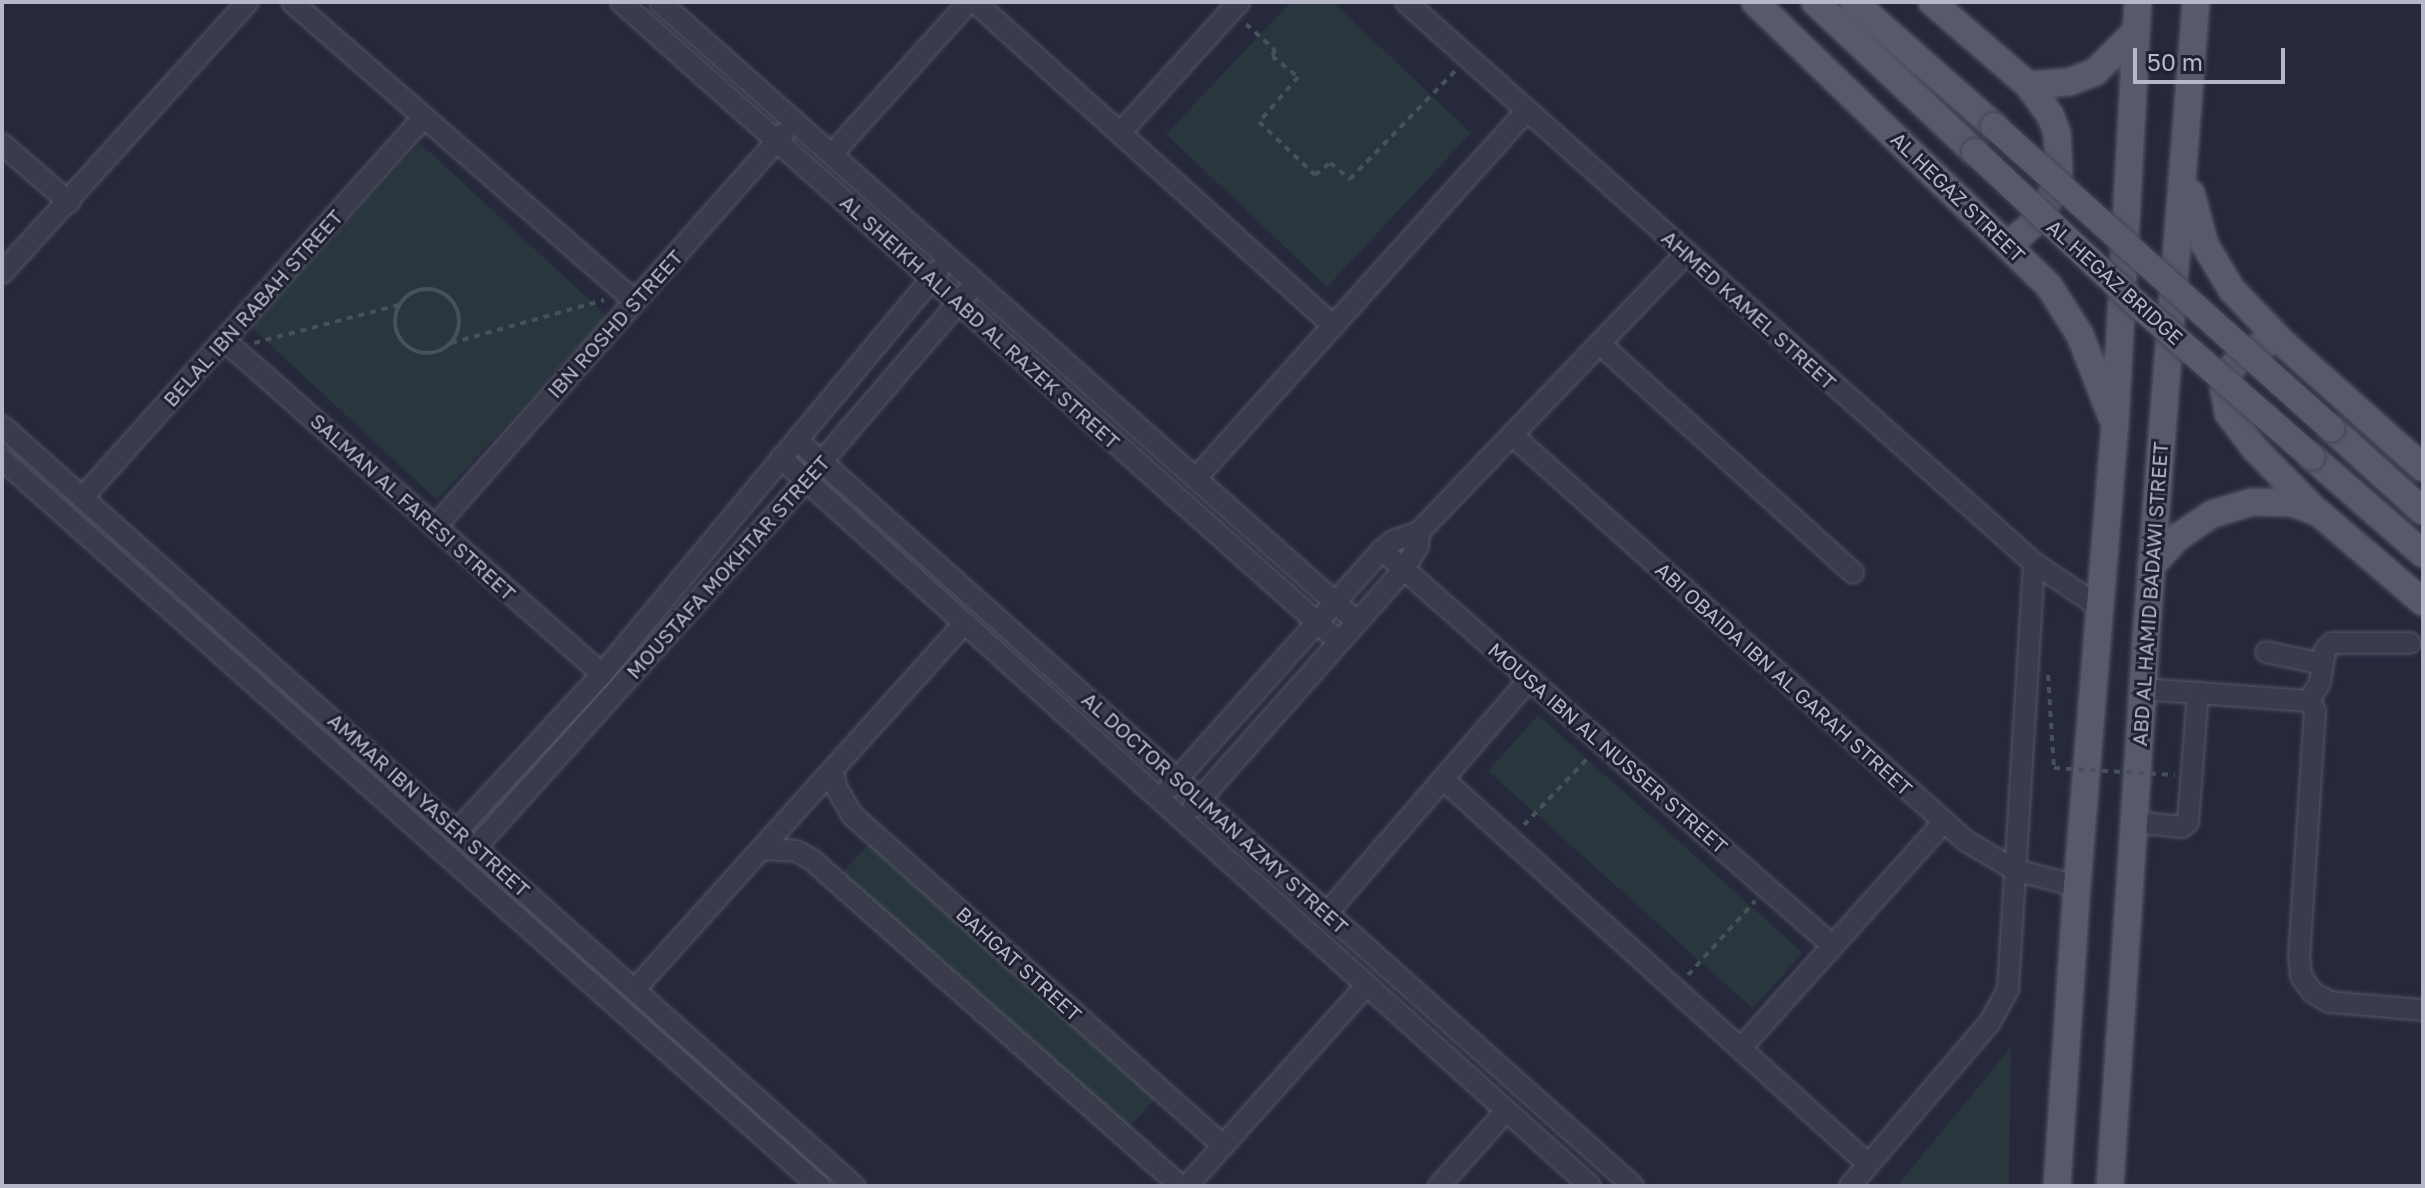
<!DOCTYPE html>
<html>
<head>
<meta charset="utf-8">
<style>
	body { margin:0 }
	#map { position:relative; width:2425px; height:1188px; overflow:hidden; background:#26293c; font-family:"Golos Text",sans-serif }
	div>[style] { position:absolute }
	[style*='--x'] { left:calc(var(--x)*1px); top:calc(var(--y)*1px); width:calc(var(--w)*1px); rotate:calc(var(--a)*1deg) }
	.green>* { inset:0; background:#29363e }
	.path>* { height:4px; margin-top:-2px; transform-origin:0; background:repeating-linear-gradient(90deg,#46515a 0 6px,transparent 0 12px) }
	.path>.ring { margin:-2px; padding:0; box-sizing:content-box; background:none; border:4px solid #46515a; border-radius:50% }
	.roads { filter:drop-shadow(0 0 2px #555767) drop-shadow(0 0 2px #555767) }
	.minor>* { height:20px; margin:-10px; padding:0 10px; transform-origin:10px; border-radius:10px; background:#3a3c4c }
	.major>* { height:26px; margin:-13px; padding:0 13px; transform-origin:13px; border-radius:13px; background:#585a6c }
	.path-bridge>* { height:4px; margin-top:-2px; transform-origin:0; background:repeating-linear-gradient(90deg,#46515a 0 6px,transparent 0 12px) }
	.bridges { filter:drop-shadow(0 0 2px #434555) drop-shadow(0 0 2px #434555) }
	.major-bridge>* { height:26px; margin:-13px; padding:0 13px; transform-origin:13px; border-radius:13px; background:#585a6c }
	span { translate:-50% -50%; white-space:nowrap; text-align:center; line-height:1.15; -webkit-text-stroke:6px #1f2131; paint-order:stroke }
	.street-label { font-size:20px; color:#b6b7c7 }
	.frame { position:absolute; inset:0; border:4px solid #b6b7c7; pointer-events:none }
	.scale { position:absolute; left:2133px; top:48px; width:152px; height:36px; box-sizing:border-box; border:4px solid #b6b7c7; border-top:0; padding-left:10px; font-size:24px; line-height:28px; white-space:nowrap; color:#b6b7c7; -webkit-text-stroke:6px #1f2131; paint-order:stroke }
</style>
</head>
<body>
<div id="map">
	<div class="green">
		<div style="clip-path:polygon(1291px 2px,1333px 2px,1471px 133px,1327px 287px,1166px 134px)"></div>
		<div style="clip-path:polygon(420px 143px,607px 316px,437px 500px,251px 327px)"></div>
		<div style="clip-path:polygon(1538px 715px,1803px 953px,1753px 1009px,1488px 771px)"></div>
		<div style="clip-path:polygon(873px 839px,1155px 1099px,1124px 1133px,842px 873px)"></div>
		<div style="clip-path:polygon(2011px 1047px,2009px 1186px,1897px 1186px)"></div>
	</div>
	<div class="path">
		<div style="--x:1246;--y:24;--w:39;--a:42"></div>
		<div style="--x:1275;--y:50;--w:7;--a:117"></div>
		<div style="--x:1272;--y:56;--w:33;--a:39"></div>
		<div style="--x:1298;--y:77;--w:60;--a:130.9"></div>
		<div style="--x:1259;--y:122;--w:77;--a:43.4"></div>
		<div style="--x:1315;--y:175;--w:19;--a:-39"></div>
		<div style="--x:1330;--y:163;--w:26;--a:39"></div>
		<div style="--x:1350;--y:179;--w:151;--a:-45.8"></div>
		<div class="ring" style="left:395px;top:289px;width:60px;height:60px"></div>
		<div style="--x:254;--y:343;--w:150;--a:-14.7"></div>
		<div style="--x:451;--y:343;--w:159;--a:-15.7"></div>
		<div style="--x:2048;--y:675;--w:93;--a:86.3"></div>
		<div style="--x:1524;--y:825;--w:95;--a:-46.3"></div>
		<div style="--x:1688;--y:975;--w:100;--a:-47.8"></div>
	</div>
	<div class="roads">
		<div class="minor">
			<div style="--x:292;--y:2;--w:455;--a:41.1"></div>
			<div style="--x:621;--y:2;--w:962;--a:41.71"></div>
			<div style="--x:660;--y:2;--w:933;--a:41.65"></div>
			<div style="--x:975;--y:2;--w:483;--a:42.1"></div>
			<div style="--x:1406;--y:2;--w:842;--a:41.77"></div>
			<div style="--x:2034;--y:563;--w:79;--a:33.7"></div>
			<div style="--x:1120;--y:133;--w:177;--a:-47.7"></div>
			<div style="--x:2;--y:144;--w:89;--a:40.9"></div>
			<div style="--x:832;--y:154;--w:205;--a:-48"></div>
			<div style="--x:2;--y:273;--w:366;--a:-47.8"></div>
			<div style="--x:224;--y:340;--w:504;--a:41.46"></div>
			<div style="--x:1600;--y:344;--w:341;--a:42.1"></div>
			<div style="--x:2;--y:426;--w:1142;--a:41.73"></div>
			<div style="--x:1512;--y:435;--w:609;--a:41.81"></div>
			<div style="--x:1966;--y:841;--w:57;--a:30.6"></div>
			<div style="--x:2015;--y:870;--w:64;--a:14.5"></div>
			<div style="--x:797;--y:440;--w:1120;--a:41.74"></div>
			<div style="--x:781;--y:458;--w:1088;--a:41.98"></div>
			<div style="--x:2;--y:459;--w:1094;--a:41.66"></div>
			<div style="--x:1196;--y:478;--w:494;--a:-48"></div>
			<div style="--x:82;--y:498;--w:512;--a:-48.09"></div>
			<div style="--x:435;--y:527;--w:526;--a:-48.47"></div>
			<div style="--x:1382;--y:550;--w:600;--a:41.28"></div>
			<div style="--x:2266;--y:652;--w:58;--a:11.9"></div>
			<div style="--x:2142;--y:689;--w:167;--a:4.1"></div>
			<div style="--x:2309;--y:701;--w:12;--a:59"></div>
			<div style="--x:2315;--y:711;--w:246;--a:93.7"></div>
			<div style="--x:2299;--y:956;--w:20;--a:84"></div>
			<div style="--x:2301;--y:976;--w:19;--a:55"></div>
			<div style="--x:2312;--y:992;--w:20;--a:30"></div>
			<div style="--x:2329;--y:1002;--w:94;--a:4.9"></div>
			<div style="--x:2309;--y:701;--w:22;--a:-60"></div>
			<div style="--x:2320;--y:682;--w:32;--a:-81"></div>
			<div style="--x:2325;--y:650;--w:10;--a:-45"></div>
			<div style="--x:2332;--y:643;--w:78;--a:0"></div>
			<div style="--x:833;--y:771;--w:16;--a:79"></div>
			<div style="--x:836;--y:787;--w:32;--a:60"></div>
			<div style="--x:852;--y:815;--w:497;--a:41.7"></div>
			<div style="--x:1443;--y:779;--w:573;--a:42.17"></div>
			<div style="--x:1170;--y:787;--w:318;--a:-48.2"></div>
			<div style="--x:1382;--y:550;--w:14;--a:-39"></div>
			<div style="--x:1393;--y:541;--w:28;--a:-19"></div>
			<div style="--x:1419;--y:532;--w:385;--a:-46.2"></div>
			<div style="--x:1193;--y:807;--w:318;--a:-48.4"></div>
			<div style="--x:1404;--y:569;--w:27;--a:-59"></div>
			<div style="--x:1418;--y:546;--w:14;--a:-86"></div>
			<div style="--x:2134;--y:822;--w:48;--a:5.9"></div>
			<div style="--x:2182;--y:827;--w:8;--a:-40"></div>
			<div style="--x:2188;--y:822;--w:130;--a:-85.6"></div>
			<div style="--x:458;--y:830;--w:212;--a:-47.3"></div>
			<div style="--x:602;--y:674;--w:525;--a:-50.18"></div>
			<div style="--x:476;--y:847;--w:494;--a:-48"></div>
			<div style="--x:806;--y:480;--w:247;--a:-49.3"></div>
			<div style="--x:762;--y:849;--w:34;--a:3"></div>
			<div style="--x:796;--y:851;--w:17;--a:28"></div>
			<div style="--x:811;--y:859;--w:493;--a:41.5"></div>
			<div style="--x:1327;--y:913;--w:310;--a:-49.1"></div>
			<div style="--x:636;--y:988;--w:491;--a:-48"></div>
			<div style="--x:1741;--y:1048;--w:304;--a:-48.1"></div>
			<div style="--x:1187;--y:1186;--w:270;--a:-48.2"></div>
			<div style="--x:1439;--y:1186;--w:101;--a:-48.2"></div>
			<div style="--x:1850;--y:1186;--w:216;--a:-49.5"></div>
			<div style="--x:1990;--y:1022;--w:38;--a:-61"></div>
			<div style="--x:2008;--y:989;--w:427;--a:-86.5"></div>
		</div>
		<div class="major">
			<div style="--x:1755;--y:2;--w:409;--a:44"></div>
			<div style="--x:2049;--y:286;--w:58;--a:57.7"></div>
			<div style="--x:2080;--y:335;--w:86;--a:68.8"></div>
			<div style="--x:1815;--y:2;--w:219;--a:43.2"></div>
			<div style="--x:1854;--y:2;--w:187;--a:41.5"></div>
			<div style="--x:1932;--y:2;--w:127;--a:40.8"></div>
			<div style="--x:2028;--y:85;--w:41;--a:-4.2"></div>
			<div style="--x:2069;--y:82;--w:28;--a:-21"></div>
			<div style="--x:2095;--y:72;--w:58;--a:-45"></div>
			<div style="--x:2191;--y:193;--w:54;--a:74.9"></div>
			<div style="--x:2205;--y:245;--w:52;--a:59"></div>
			<div style="--x:2232;--y:290;--w:75;--a:46.1"></div>
			<div style="--x:2284;--y:344;--w:186;--a:41.7"></div>
			<div style="--x:2008;--y:245;--w:38;--a:-40"></div>
			<div style="--x:2037;--y:221;--w:38;--a:-61"></div>
			<div style="--x:2055;--y:188;--w:18;--a:-77"></div>
			<div style="--x:2059;--y:170;--w:37;--a:-93"></div>
			<div style="--x:2057;--y:133;--w:19;--a:-111"></div>
			<div style="--x:2050;--y:115;--w:37;--a:-126"></div>
			<div style="--x:2264;--y:345;--w:18;--a:161"></div>
			<div style="--x:2247;--y:351;--w:23;--a:133"></div>
			<div style="--x:2231;--y:368;--w:23;--a:108"></div>
			<div style="--x:2224;--y:390;--w:23;--a:80"></div>
			<div style="--x:2228;--y:413;--w:45;--a:53.1"></div>
			<div style="--x:2255;--y:449;--w:83;--a:45.5"></div>
			<div style="--x:2331;--y:428;--w:124;--a:42.1"></div>
			<div style="--x:2312;--y:457;--w:147;--a:41.1"></div>
			<div style="--x:2151;--y:566;--w:40;--a:-47"></div>
			<div style="--x:2178;--y:537;--w:41;--a:-34.1"></div>
			<div style="--x:2212;--y:514;--w:42;--a:-16.7"></div>
			<div style="--x:2252;--y:502;--w:41;--a:1.4"></div>
			<div style="--x:2293;--y:503;--w:28;--a:21"></div>
			<div style="--x:2319;--y:513;--w:137;--a:40.6"></div>
			<div style="--x:2057;--y:1186;--w:301;--a:-86.2"></div>
			<div style="--x:2077;--y:886;--w:463;--a:-85.3"></div>
			<div style="--x:2115;--y:425;--w:424;--a:-86.9"></div>
			<div style="--x:2110;--y:1186;--w:562;--a:-86.23"></div>
			<div style="--x:2147;--y:625;--w:625;--a:-85.5"></div>
		</div>
	</div>
	<div class="path-bridge">
		<div style="--x:2054;--y:768;--w:121;--a:3.3"></div>
	</div>
	<div class="bridges">
		<div class="major-bridge">
			<div style="--x:1994;--y:126;--w:453;--a:41.9"></div>
			<div style="--x:1975;--y:152;--w:222;--a:43.2"></div>
			<div style="--x:2137;--y:304;--w:232;--a:41.2"></div>
		</div>
	</div>
	<div class="street-label">
		<span style="left:1958px;top:197px;rotate:44deg">AL HEGAZ STREET</span>
		<span style="left:2115px;top:282px;rotate:42deg">AL HEGAZ BRIDGE</span>
		<span style="left:253px;top:308px;rotate:-48deg">BELAL IBN RABAH STREET</span>
		<span style="left:1749px;top:310px;rotate:42deg">AHMED KAMEL STREET</span>
		<span style="left:980px;top:322px;rotate:42deg">AL SHEIKH ALI ABD AL RAZEK STREET</span>
		<span style="left:615px;top:324px;rotate:-48deg">IBN ROSHD STREET</span>
		<span style="left:413px;top:507px;rotate:42deg">SALMAN AL FARESI STREET</span>
		<span style="left:728px;top:567px;rotate:-48deg">MOUSTAFA MOKHTAR STREET</span>
		<span style="left:2150px;top:594px;rotate:-86deg">ABD AL HAMID BADAWI STREET</span>
		<span style="left:1784px;top:679px;rotate:42deg">ABI OBAIDA IBN AL GARAH STREET</span>
		<span style="left:1608px;top:748px;rotate:41deg">MOUSA IBN AL NUSSER STREET</span>
		<span style="left:429px;top:805px;rotate:42deg">AMMAR IBN YASER STREET</span>
		<span style="left:1215px;top:813px;rotate:42deg">AL DOCTOR SOLIMAN AZMY STREET</span>
		<span style="left:1019px;top:964px;rotate:42deg">BAHGAT STREET</span>
	</div>
	<div class="frame"></div>
	<div class="scale">50 m</div>
</div>
</body>
</html>
